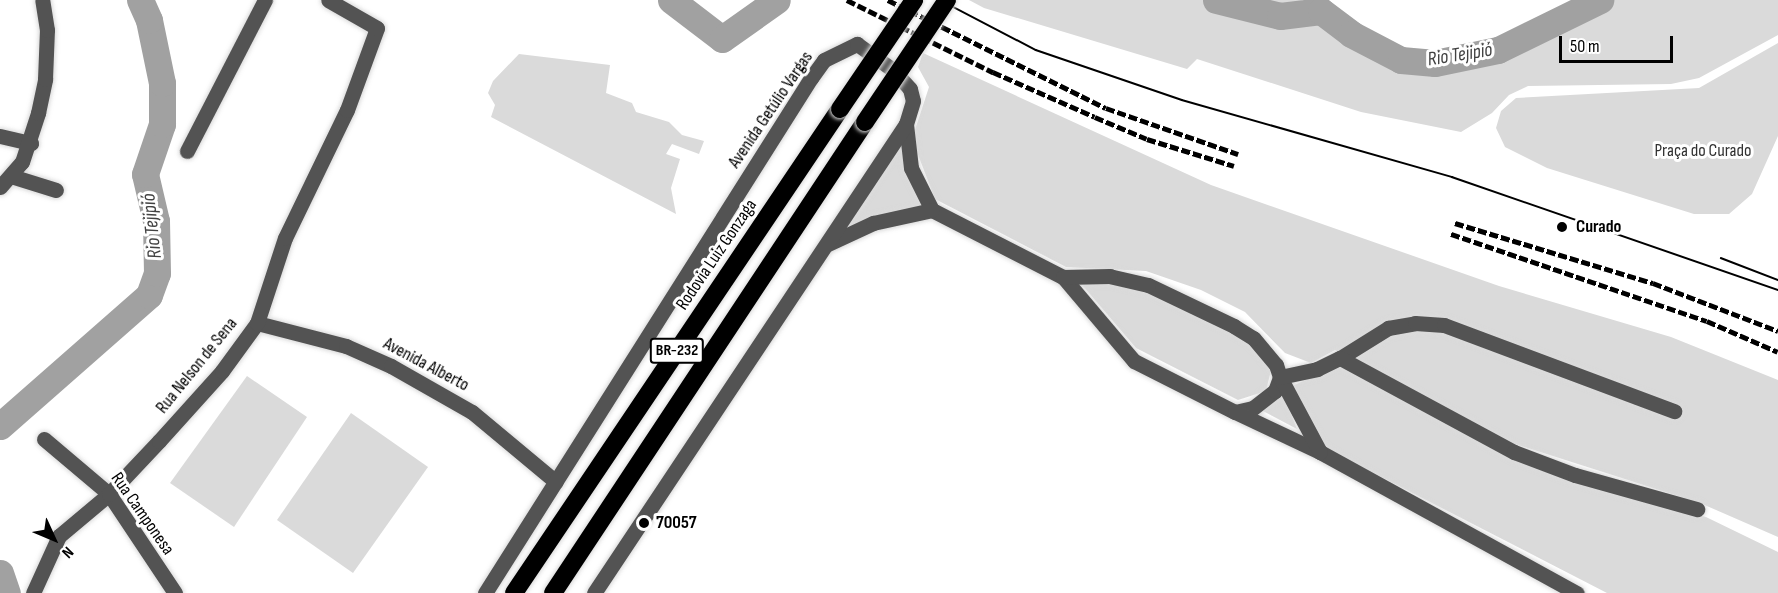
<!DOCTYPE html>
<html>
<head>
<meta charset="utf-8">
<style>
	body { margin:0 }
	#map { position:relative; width:1778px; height:593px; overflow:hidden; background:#fff; font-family:"Sofia Sans Condensed",sans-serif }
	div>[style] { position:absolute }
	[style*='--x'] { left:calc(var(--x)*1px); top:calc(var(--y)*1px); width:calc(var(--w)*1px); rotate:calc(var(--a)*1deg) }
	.green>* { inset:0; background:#dadada }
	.river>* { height:27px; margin:-13.5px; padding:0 13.5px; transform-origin:13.5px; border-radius:13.5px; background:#a1a1a1 }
	.roads { filter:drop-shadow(0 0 2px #dbdbdb) drop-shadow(0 0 2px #dbdbdb) }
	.minor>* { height:15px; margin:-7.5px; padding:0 7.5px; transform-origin:7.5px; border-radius:7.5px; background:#535353 }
	.highway>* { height:18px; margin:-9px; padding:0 9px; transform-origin:9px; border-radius:9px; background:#000 }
	.tram>* { height:1.5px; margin:-0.75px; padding:0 0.75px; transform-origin:0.75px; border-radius:0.75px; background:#000 }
	.rail>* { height:4.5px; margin-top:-2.25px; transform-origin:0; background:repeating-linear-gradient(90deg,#000 0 9px,transparent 0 12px) }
	.bridges { filter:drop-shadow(0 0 2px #dbdbdb) drop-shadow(0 0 2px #dbdbdb) }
	.highway-bridge>* { height:18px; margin:-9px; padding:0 9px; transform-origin:9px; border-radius:9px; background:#000 }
	.dots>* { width:16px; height:16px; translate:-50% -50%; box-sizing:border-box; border:3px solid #fff; border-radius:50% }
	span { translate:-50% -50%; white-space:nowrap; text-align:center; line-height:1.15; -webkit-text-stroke:6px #fff; paint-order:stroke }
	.shield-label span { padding:2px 4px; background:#fff; border:2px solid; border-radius:4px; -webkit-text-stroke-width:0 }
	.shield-label { font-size:16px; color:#000; font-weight:700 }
	.street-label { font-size:18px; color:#000 }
	.park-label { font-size:18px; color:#313131 }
	.poi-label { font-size:18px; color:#000; font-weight:700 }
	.left { translate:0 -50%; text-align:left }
	.water-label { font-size:20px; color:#424242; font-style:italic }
	.north { position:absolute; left:24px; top:509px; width:60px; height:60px; -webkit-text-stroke:4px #fff; paint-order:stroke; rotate:134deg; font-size:16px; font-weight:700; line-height:24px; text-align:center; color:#000 }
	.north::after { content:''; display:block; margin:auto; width:21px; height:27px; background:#000; clip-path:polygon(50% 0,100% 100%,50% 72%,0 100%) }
	.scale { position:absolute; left:1559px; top:36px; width:114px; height:27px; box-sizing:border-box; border:3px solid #000; border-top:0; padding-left:8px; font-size:18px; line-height:21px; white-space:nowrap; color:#000; -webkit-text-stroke:4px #fff; paint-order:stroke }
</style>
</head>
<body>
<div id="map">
	<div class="green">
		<div style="clip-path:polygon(969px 0,1301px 0,1401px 60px,1435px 63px,1499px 50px,1600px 0,1778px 0,1778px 35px,1699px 78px,1671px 84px,1528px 86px,1509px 95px,1492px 113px,1461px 132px,1361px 112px,1197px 59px,1187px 69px,984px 8px)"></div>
		<div style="clip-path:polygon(1778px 43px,1778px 136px,1752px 194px,1729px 214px,1694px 214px,1547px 168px,1505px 147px,1496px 128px,1501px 111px,1516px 98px,1699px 88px)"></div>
		<div style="clip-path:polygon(923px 53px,1211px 185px,1499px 286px,1671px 337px,1778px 380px,1778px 537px,1700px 503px,1515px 444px,1335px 350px,1311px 363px,1285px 353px,1245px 312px,1201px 290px,1146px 271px,1066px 267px,935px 199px,912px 139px,929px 87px,918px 67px)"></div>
		<div style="clip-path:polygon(519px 54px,610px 65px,606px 93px,632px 103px,636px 112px,669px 122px,682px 135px,704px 141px,699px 154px,672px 144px,666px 154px,680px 159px,671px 188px,676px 214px,491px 117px,495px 105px,488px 93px,493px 81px)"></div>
		<div style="clip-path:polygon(903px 136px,922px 205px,835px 235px)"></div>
		<div style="clip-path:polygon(1101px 280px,1143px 289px,1253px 342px,1271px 370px,1266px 391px,1238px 400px,1136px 348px,1083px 286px,1085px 281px)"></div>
		<div style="clip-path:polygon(1340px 365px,1575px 481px,1706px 517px,1778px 552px,1778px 593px,1607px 593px,1325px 448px,1292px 386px)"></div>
		<div style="clip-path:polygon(247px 376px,307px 417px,234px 527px,170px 483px)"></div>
		<div style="clip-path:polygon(1282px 392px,1297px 429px,1263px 411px)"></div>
		<div style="clip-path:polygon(351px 413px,428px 467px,353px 573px,277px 520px)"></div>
	</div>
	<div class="river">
		<div style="--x:671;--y:0;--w:64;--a:37.4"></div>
		<div style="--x:722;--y:39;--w:67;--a:-35.3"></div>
		<div style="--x:1216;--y:0;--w:66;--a:14"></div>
		<div style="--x:1280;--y:16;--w:41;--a:-7"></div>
		<div style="--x:1321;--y:11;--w:38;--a:37"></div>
		<div style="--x:1351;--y:34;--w:56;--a:27.5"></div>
		<div style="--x:1401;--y:60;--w:34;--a:5"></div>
		<div style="--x:1435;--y:63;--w:64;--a:-11.7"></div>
		<div style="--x:1498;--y:50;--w:114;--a:-26.1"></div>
		<div style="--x:0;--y:426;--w:198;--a:-41.3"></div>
		<div style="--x:149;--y:295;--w:23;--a:-70"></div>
		<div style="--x:157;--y:273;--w:52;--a:-91.1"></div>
		<div style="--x:156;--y:221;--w:48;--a:-103.2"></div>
		<div style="--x:145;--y:174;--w:53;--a:-71.2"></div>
		<div style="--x:162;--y:124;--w:41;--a:-90"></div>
		<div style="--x:162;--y:83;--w:64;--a:-101.7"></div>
		<div style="--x:149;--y:20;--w:22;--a:-114"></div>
		<div style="--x:0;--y:573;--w:21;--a:71"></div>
	</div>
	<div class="roads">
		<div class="minor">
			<div style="--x:906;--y:124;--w:44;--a:83.5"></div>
			<div style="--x:911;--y:168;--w:47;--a:63.4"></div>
			<div style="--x:932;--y:210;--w:147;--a:27.1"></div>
			<div style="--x:1063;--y:277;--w:110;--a:49.8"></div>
			<div style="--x:1134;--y:361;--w:113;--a:26.8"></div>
			<div style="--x:1235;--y:412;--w:18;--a:-13"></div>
			<div style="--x:1253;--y:408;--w:28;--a:-38"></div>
			<div style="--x:1275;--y:391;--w:15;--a:-70"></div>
			<div style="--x:1280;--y:377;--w:13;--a:-108"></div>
			<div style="--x:1276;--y:365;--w:35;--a:-130"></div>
			<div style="--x:1253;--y:338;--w:22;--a:-148"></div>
			<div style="--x:1234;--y:326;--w:95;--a:-154.5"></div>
			<div style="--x:1148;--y:285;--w:39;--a:-167"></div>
			<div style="--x:1110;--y:276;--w:47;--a:178.8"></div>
			<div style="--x:0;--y:136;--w:32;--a:13"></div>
			<div style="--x:187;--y:151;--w:170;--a:-62.7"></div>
			<div style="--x:11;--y:176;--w:47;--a:17.3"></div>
			<div style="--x:0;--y:187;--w:33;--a:-49"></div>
			<div style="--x:22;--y:162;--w:52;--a:-71.9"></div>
			<div style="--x:38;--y:113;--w:35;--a:-78"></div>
			<div style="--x:45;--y:79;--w:49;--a:-87.7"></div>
			<div style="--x:47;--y:30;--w:30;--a:-99"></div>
			<div style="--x:828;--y:244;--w:50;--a:-25"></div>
			<div style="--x:873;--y:223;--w:60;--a:-12.4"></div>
			<div style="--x:257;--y:323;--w:92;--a:14.5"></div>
			<div style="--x:346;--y:346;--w:49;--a:24"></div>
			<div style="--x:391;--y:366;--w:93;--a:29.6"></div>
			<div style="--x:472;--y:412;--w:109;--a:39.8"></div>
			<div style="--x:1340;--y:358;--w:57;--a:-32"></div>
			<div style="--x:1388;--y:328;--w:27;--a:-10"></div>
			<div style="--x:1415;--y:323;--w:29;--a:4"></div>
			<div style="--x:1444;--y:325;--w:246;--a:20.5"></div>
			<div style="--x:1235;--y:412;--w:94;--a:25.2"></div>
			<div style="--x:1320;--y:452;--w:293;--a:28.8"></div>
			<div style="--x:44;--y:439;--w:85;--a:40.2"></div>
			<div style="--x:109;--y:494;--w:119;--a:56.3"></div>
			<div style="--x:1320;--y:452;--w:85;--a:-118.1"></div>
			<div style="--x:1280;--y:377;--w:38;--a:-12"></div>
			<div style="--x:1317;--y:369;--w:25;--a:-26"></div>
			<div style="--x:1340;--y:358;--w:198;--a:28.4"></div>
			<div style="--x:1514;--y:452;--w:65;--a:20.7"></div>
			<div style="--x:1575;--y:475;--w:127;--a:15.6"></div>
			<div style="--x:33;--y:593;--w:63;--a:-65.5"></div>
			<div style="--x:59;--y:536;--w:65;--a:-40"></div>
			<div style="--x:109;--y:494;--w:73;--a:-46.7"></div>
			<div style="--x:159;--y:441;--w:94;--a:-48"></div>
			<div style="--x:222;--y:371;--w:59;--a:-53.9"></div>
			<div style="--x:257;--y:323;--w:89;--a:-71.8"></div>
			<div style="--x:285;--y:238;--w:142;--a:-64.2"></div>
			<div style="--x:347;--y:110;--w:87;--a:-69.9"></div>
			<div style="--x:377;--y:28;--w:56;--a:-150.3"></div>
			<div style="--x:485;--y:593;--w:610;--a:-57.67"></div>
			<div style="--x:811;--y:78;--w:22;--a:-54"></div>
			<div style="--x:824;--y:60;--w:37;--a:-26"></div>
			<div style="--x:857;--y:44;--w:44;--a:35.8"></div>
			<div style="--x:893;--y:70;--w:25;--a:48"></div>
			<div style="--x:910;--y:89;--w:12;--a:76"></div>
			<div style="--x:913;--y:101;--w:24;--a:107"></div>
			<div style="--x:906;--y:124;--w:563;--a:123.63"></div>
		</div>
		<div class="highway">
			<div style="--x:514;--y:593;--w:584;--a:-56.04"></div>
			<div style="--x:553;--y:593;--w:565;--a:-56.48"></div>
		</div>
	</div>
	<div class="tram">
		<div style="--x:940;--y:0;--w:108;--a:27.5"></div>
		<div style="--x:1036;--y:50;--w:154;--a:18.9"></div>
		<div style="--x:1182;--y:100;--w:281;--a:15.9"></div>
		<div style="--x:1452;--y:177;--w:345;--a:19.1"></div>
		<div style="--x:1721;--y:258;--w:61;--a:21.1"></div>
	</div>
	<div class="rail">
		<div style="--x:847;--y:0;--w:163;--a:26.3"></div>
		<div style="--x:993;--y:72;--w:111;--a:23.8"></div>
		<div style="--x:1095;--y:117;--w:56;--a:22.9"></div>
		<div style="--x:1147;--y:139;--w:91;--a:17.2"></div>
		<div style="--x:888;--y:0;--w:243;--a:26.4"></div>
		<div style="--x:1106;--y:108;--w:140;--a:19.2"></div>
		<div style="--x:1455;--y:223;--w:207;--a:16.9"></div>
		<div style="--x:1653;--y:283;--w:134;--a:21"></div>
		<div style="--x:1451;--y:234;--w:270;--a:18.8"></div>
		<div style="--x:1707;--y:321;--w:77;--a:23.6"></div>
	</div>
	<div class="bridges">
		<div class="highway-bridge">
			<div style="--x:840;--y:109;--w:132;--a:-55.8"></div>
			<div style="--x:865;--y:122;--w:147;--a:-56.1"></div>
		</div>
	</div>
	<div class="dots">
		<div style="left:1562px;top:227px;background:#000"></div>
		<div style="left:644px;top:523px;background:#000"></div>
	</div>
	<div class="shield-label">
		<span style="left:677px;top:351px">BR-232</span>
	</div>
	<div class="street-label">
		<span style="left:771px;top:110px;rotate:-56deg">Avenida Getúlio Vargas</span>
		<span style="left:717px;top:255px;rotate:-56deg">Rodovia Luiz Gonzaga</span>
		<span style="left:426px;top:365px;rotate:28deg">Avenida Alberto</span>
		<span style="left:197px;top:366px;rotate:-51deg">Rua Nelson de Sena</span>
		<span style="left:142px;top:514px;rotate:55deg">Rua Camponesa</span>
	</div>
	<div class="park-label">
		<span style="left:1703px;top:151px">Praça do Curado</span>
	</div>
	<div class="poi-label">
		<span class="left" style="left:1576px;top:227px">Curado</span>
		<span class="left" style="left:656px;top:523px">70057</span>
	</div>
	<div class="water-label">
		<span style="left:1460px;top:55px;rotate:-9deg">Rio Tejipió</span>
		<span style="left:152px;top:226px;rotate:-96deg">Rio Tejipió</span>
	</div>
	<div class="north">N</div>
	<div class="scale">50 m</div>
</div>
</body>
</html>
